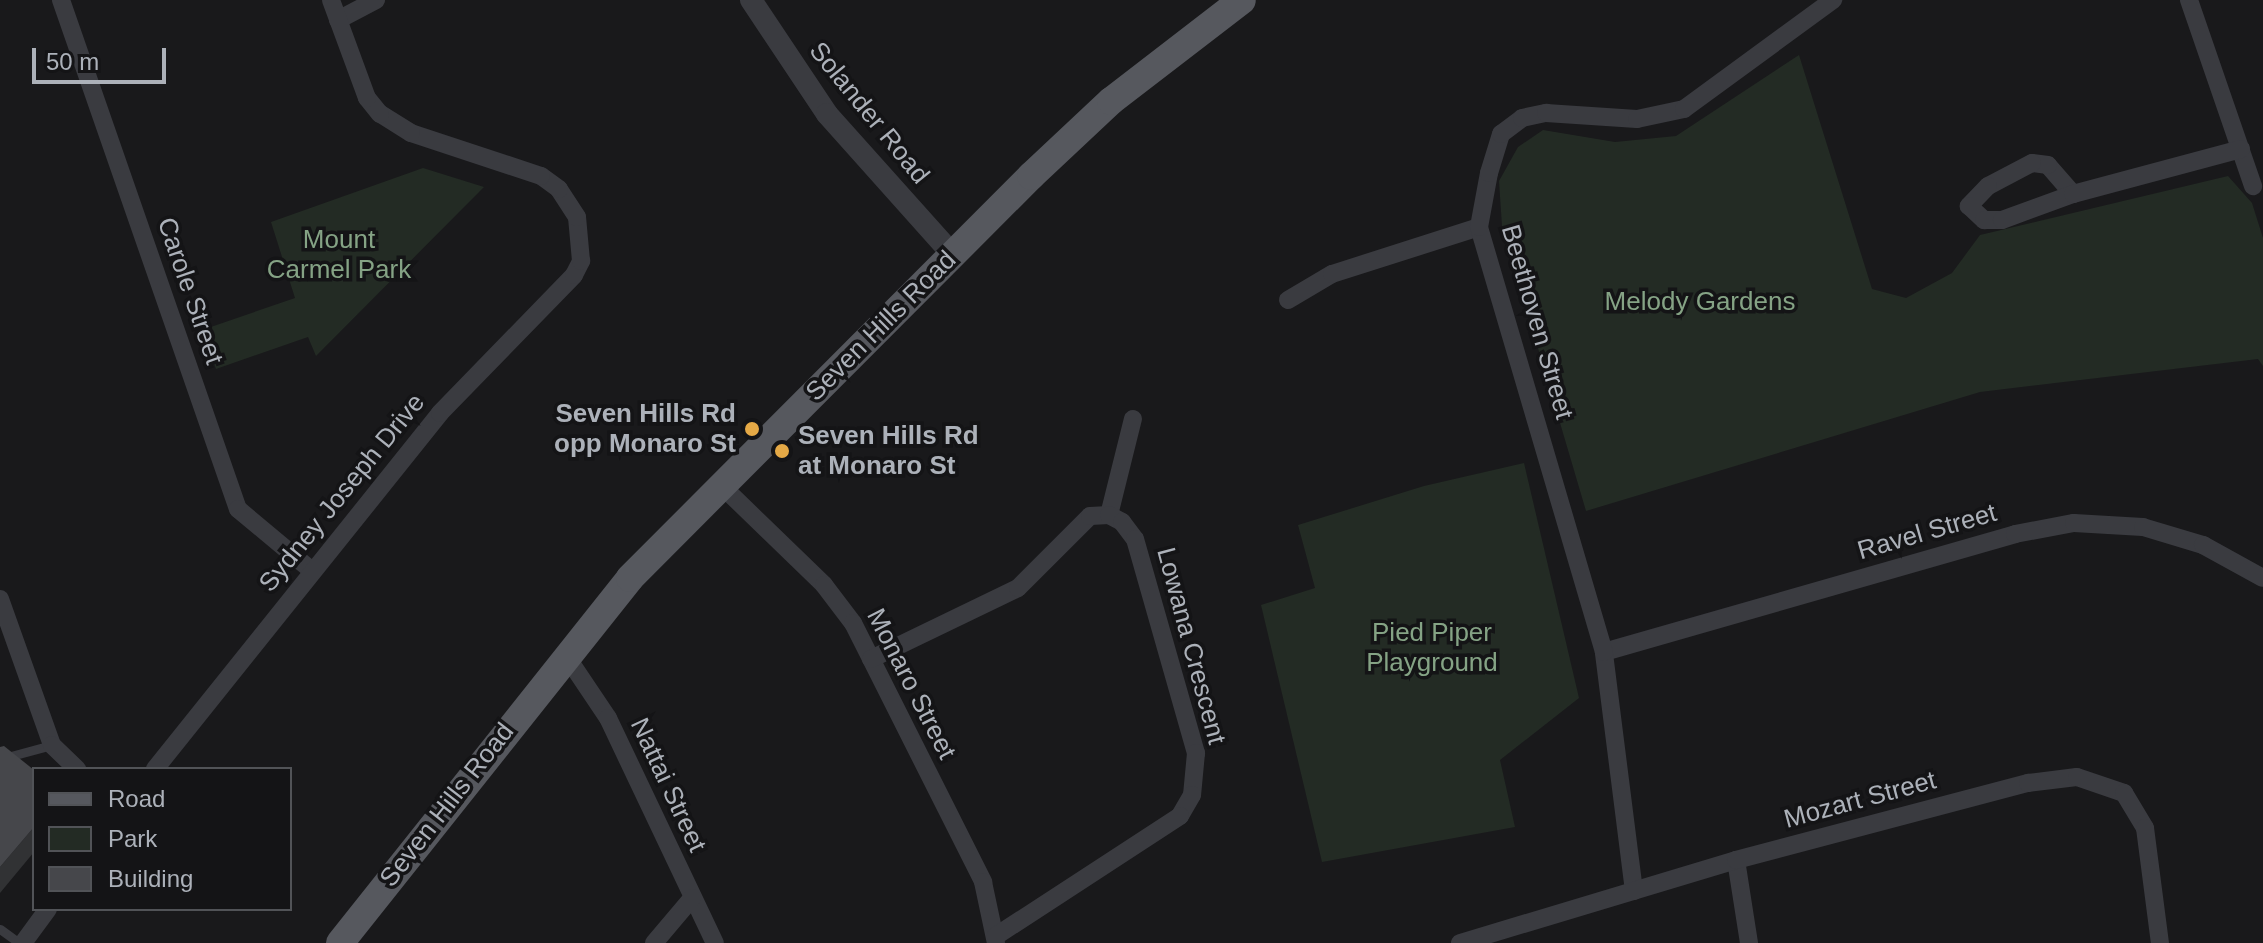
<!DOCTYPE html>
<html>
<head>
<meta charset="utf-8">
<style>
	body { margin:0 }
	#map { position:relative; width:2263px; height:943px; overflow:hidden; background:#19191b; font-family:Helvetica,sans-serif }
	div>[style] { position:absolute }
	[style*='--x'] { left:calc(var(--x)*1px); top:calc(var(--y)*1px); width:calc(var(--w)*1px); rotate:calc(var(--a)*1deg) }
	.green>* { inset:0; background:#232b24 }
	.service>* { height:9px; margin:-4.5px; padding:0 4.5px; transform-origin:4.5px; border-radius:4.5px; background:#3a3b40 }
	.minor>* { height:18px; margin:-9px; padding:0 9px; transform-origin:9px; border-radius:9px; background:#3a3b40 }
	.tertiary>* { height:22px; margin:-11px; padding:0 11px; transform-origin:11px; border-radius:11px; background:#3a3b40 }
	.primary>* { height:28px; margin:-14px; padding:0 14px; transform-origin:14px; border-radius:14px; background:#56585e }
	.shaded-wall>* { inset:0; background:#313234 }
	.building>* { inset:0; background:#46474b }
	.dots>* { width:22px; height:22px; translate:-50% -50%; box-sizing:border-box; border:4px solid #141416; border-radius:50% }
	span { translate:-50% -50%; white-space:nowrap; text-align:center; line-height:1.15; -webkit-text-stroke:7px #141416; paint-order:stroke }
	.street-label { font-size:26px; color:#acb1b9 }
	.park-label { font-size:26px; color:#85a385 }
	.poi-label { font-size:26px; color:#acb1b9; font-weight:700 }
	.right { translate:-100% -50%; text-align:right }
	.left { translate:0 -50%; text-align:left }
	.legend { position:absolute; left:32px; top:767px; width:260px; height:144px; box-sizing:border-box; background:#141416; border:2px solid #515357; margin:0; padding:10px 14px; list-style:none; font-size:24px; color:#acb1b9 }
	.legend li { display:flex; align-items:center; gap:16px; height:40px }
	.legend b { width:40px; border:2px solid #515357 }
	.scale { position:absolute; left:32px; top:48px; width:134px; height:36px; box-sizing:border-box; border:4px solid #acb1b9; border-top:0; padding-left:10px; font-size:24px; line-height:28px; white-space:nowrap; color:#acb1b9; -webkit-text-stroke:6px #141416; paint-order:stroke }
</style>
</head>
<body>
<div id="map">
	<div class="green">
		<div style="clip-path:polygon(1799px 55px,1872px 289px,1906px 298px,1952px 273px,1980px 235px,2228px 176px,2252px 203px,2263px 238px,2263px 366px,2258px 359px,1980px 392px,1586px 511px,1502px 226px,1499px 181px,1518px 147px,1543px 130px,1615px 142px,1676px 136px)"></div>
		<div style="clip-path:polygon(423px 168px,484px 187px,316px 356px,308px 337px,216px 369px,202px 330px,295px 298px,271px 222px)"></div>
		<div style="clip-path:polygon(1524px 463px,1579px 698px,1500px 760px,1515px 827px,1322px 862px,1261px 605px,1315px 588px,1298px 525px,1424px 486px)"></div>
	</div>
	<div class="service">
		<div style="--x:0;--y:759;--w:54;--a:-15.1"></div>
		<div style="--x:0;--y:929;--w:24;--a:36"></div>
	</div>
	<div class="minor">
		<div style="--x:61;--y:0;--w:539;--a:70.83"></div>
		<div style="--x:238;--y:509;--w:95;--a:39.9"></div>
		<div style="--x:2189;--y:0;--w:197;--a:71"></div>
		<div style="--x:338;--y:20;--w:43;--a:-27.8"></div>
		<div style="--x:2073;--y:194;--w:38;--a:-131"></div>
		<div style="--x:2048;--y:165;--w:16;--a:-173"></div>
		<div style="--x:2032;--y:163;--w:50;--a:152.4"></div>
		<div style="--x:1988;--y:186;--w:28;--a:134"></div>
		<div style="--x:1969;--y:206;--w:21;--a:43"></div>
		<div style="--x:1984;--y:220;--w:18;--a:0"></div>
		<div style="--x:2002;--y:220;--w:76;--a:-20.1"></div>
		<div style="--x:2073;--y:194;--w:174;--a:-15"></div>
		<div style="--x:1288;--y:300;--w:51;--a:-30.6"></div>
		<div style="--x:1332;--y:274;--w:154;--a:-17.7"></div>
		<div style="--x:722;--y:486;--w:142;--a:44.1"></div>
		<div style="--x:824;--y:585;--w:48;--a:52.7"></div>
		<div style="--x:853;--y:623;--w:290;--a:63.3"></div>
		<div style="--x:983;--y:882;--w:62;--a:78"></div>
		<div style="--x:1109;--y:515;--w:99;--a:-76"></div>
		<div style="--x:0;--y:599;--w:155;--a:70.4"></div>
		<div style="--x:52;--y:745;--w:35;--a:44"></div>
		<div style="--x:1604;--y:652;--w:428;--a:-16"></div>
		<div style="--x:2015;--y:534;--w:60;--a:-10.6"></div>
		<div style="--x:2074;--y:523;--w:69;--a:3.3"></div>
		<div style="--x:2143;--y:527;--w:63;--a:16.7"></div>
		<div style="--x:2203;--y:545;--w:68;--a:28.8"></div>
		<div style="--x:565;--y:654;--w:77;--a:56.1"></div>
		<div style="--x:608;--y:718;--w:249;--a:64.6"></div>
		<div style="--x:871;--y:659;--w:163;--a:-25.8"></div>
		<div style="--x:1018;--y:588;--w:102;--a:-45"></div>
		<div style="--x:1090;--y:516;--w:19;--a:-3"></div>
		<div style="--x:1109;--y:515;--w:15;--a:28"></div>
		<div style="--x:1122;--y:522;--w:21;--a:53"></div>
		<div style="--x:1135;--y:539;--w:223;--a:74.1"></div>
		<div style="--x:1196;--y:753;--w:42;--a:95.4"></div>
		<div style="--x:1192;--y:795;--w:24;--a:120"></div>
		<div style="--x:1180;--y:816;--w:220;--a:146.9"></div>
		<div style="--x:155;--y:769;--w:456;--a:-51.3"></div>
		<div style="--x:440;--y:413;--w:192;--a:-45.8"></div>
		<div style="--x:574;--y:275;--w:16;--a:-63"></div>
		<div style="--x:581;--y:261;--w:44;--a:-95.2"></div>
		<div style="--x:577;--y:217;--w:33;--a:-123"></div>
		<div style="--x:559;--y:189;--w:22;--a:-144"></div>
		<div style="--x:541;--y:176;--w:137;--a:-161.7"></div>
		<div style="--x:411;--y:133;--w:36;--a:-148"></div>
		<div style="--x:380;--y:114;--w:21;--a:-129"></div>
		<div style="--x:367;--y:98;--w:104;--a:-110.2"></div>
		<div style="--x:1736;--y:860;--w:84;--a:81.1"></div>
		<div style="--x:1634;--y:891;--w:241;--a:-97.2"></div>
		<div style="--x:1604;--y:652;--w:443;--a:-106.4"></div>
		<div style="--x:1479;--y:227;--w:55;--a:-79.5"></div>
		<div style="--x:1489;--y:173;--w:41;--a:-72.9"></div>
		<div style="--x:1501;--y:134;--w:26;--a:-37"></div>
		<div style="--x:1522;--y:118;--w:25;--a:-12"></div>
		<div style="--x:1546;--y:113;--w:91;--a:3.8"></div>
		<div style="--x:1637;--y:119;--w:48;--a:-12"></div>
		<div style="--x:1684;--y:109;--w:185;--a:-36.2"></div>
		<div style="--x:23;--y:943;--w:42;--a:-53.7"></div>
		<div style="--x:654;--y:943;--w:59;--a:-49.8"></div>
		<div style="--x:1460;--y:943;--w:288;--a:-16.7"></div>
		<div style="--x:1736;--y:860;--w:302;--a:-14.8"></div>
		<div style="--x:2028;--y:783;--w:49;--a:-7"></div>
		<div style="--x:2077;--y:777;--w:50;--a:18.8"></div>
		<div style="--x:2124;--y:793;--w:41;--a:59"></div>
		<div style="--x:2145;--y:828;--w:116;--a:82.6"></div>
	</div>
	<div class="tertiary">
		<div style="--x:751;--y:0;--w:137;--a:56.3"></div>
		<div style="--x:827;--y:114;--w:188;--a:48.2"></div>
	</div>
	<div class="primary">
		<div style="--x:340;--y:943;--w:466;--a:-51.5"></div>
		<div style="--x:630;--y:578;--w:568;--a:-45.07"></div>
		<div style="--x:1031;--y:176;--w:110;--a:-43.2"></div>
		<div style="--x:1111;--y:101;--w:165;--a:-37.6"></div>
	</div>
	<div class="shaded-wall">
		<div style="clip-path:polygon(34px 827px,34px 852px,0 893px,0 867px)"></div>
	</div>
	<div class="building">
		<div style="clip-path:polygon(4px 746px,34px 770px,34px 827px,0 867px,0 747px)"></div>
	</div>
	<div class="dots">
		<div style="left:752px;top:429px;background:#e5a946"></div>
		<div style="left:782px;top:451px;background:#e5a946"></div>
	</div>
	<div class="street-label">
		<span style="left:869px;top:113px;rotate:51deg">Solander Road</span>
		<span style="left:190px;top:291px;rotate:71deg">Carole Street</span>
		<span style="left:1537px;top:322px;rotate:74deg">Beethoven Street</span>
		<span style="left:881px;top:326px;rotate:-45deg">Seven Hills Road</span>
		<span style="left:342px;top:493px;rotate:-51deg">Sydney Joseph Drive</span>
		<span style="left:1927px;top:532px;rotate:-16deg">Ravel Street</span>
		<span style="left:1191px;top:646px;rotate:75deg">Lowana Crescent</span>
		<span style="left:911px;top:684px;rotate:63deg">Monaro Street</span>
		<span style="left:668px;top:785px;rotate:65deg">Nattai Street</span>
		<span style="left:1860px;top:800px;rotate:-15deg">Mozart Street</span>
		<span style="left:447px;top:805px;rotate:-52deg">Seven Hills Road</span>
	</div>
	<div class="park-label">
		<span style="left:339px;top:255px">Mount<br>Carmel Park</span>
		<span style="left:1700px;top:302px">Melody Gardens</span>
		<span style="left:1432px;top:648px">Pied Piper<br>Playground</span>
	</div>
	<div class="poi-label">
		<span class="right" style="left:736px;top:429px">Seven Hills Rd<br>opp Monaro St</span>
		<span class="left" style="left:798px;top:451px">Seven Hills Rd<br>at Monaro St</span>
	</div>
	<ul class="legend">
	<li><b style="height:10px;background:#56585e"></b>Road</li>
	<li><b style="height:22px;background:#232b24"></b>Park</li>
	<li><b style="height:22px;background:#46474b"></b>Building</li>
	</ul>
	<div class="scale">50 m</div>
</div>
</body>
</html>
